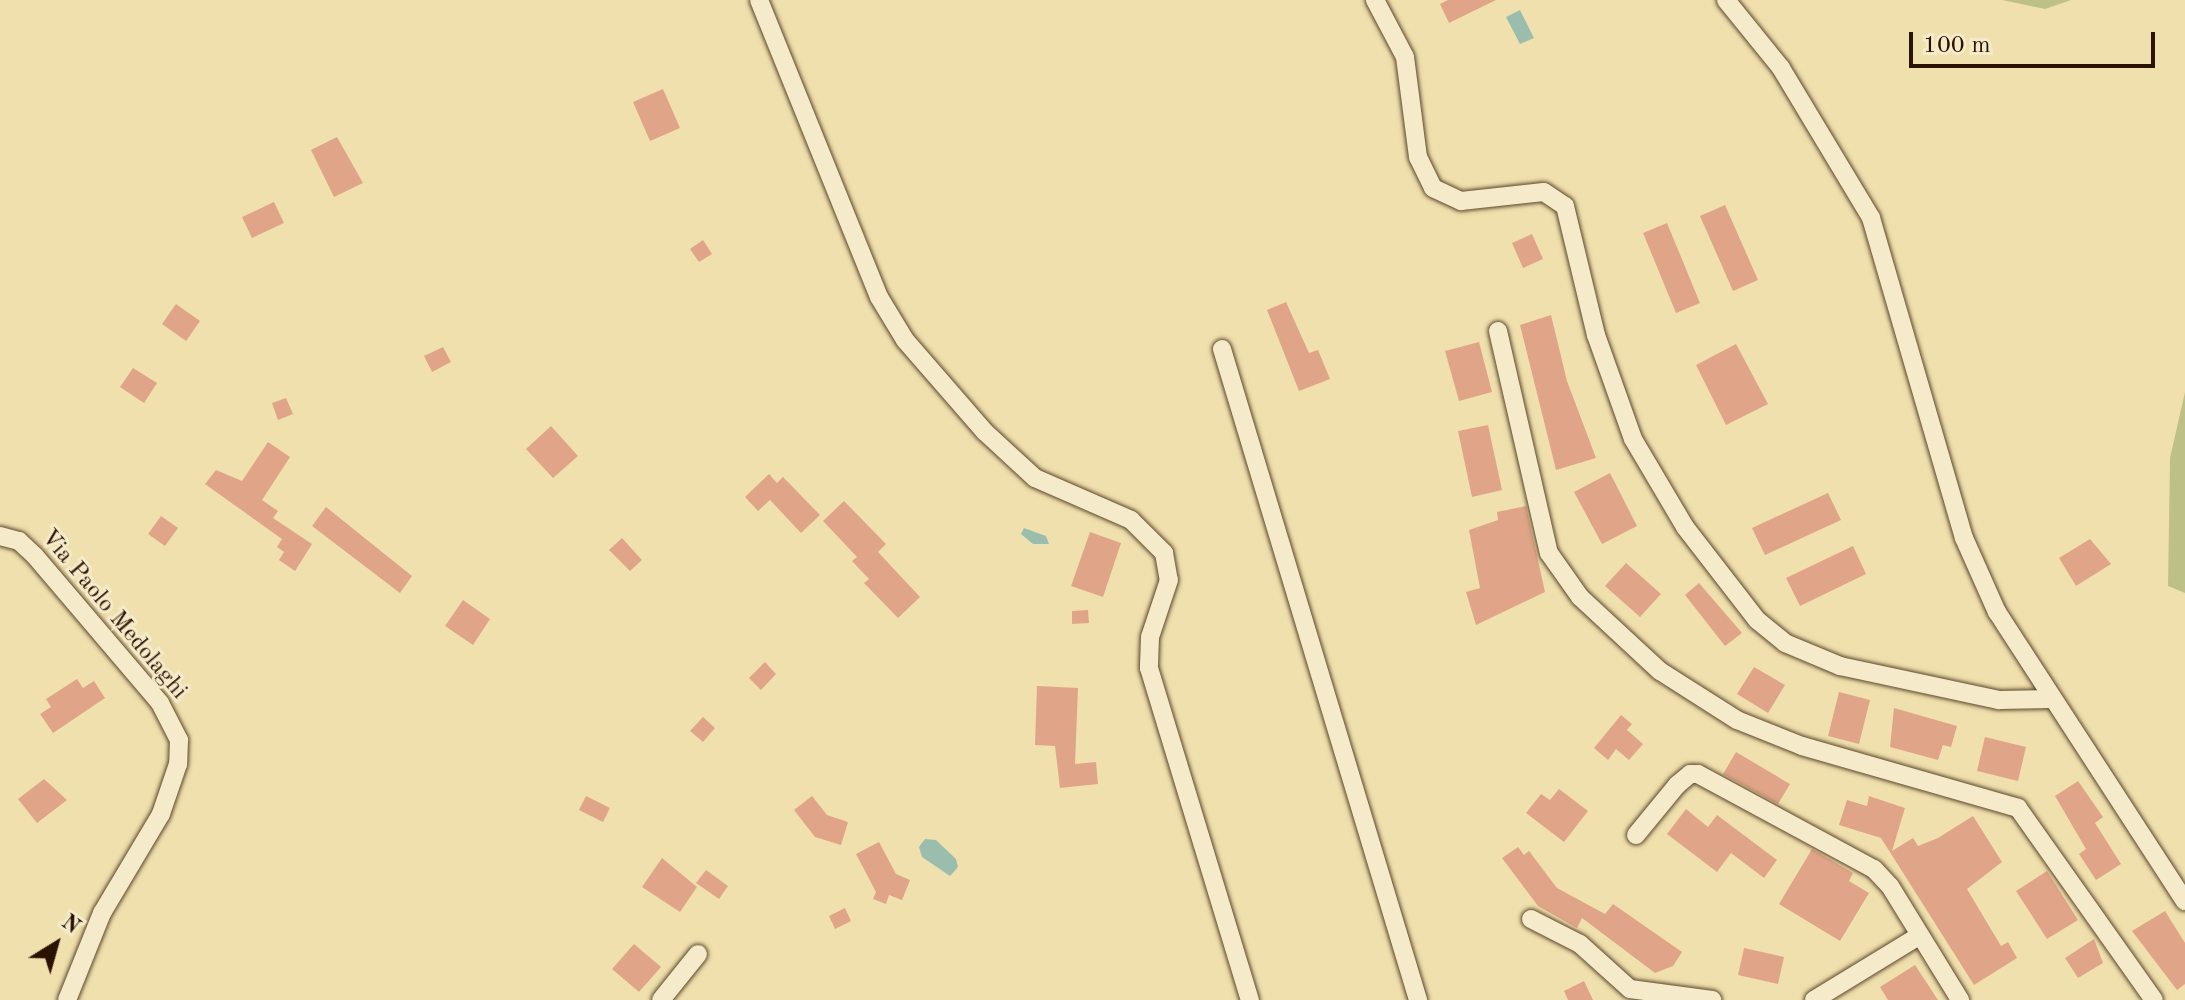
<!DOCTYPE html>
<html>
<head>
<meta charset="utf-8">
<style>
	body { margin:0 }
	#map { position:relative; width:2185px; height:1000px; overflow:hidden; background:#f0e0ad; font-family:"Old Standard TT",serif }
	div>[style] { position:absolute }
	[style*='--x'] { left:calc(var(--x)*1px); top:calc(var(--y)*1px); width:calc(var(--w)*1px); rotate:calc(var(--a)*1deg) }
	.green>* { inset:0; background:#bdc187 }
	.water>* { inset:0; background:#9abdae }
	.building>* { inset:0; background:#e0a588 }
	.roads { filter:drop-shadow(0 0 2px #5c462b) drop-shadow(0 0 2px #5c462b) }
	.minor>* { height:18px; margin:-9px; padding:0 9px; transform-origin:9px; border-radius:9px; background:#f5ebca }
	span { translate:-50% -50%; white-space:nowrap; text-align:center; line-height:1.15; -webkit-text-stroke:6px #f5ebca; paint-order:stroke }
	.street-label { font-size:24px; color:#2b1200 }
	.north { position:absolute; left:16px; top:904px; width:80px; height:80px; -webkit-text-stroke:6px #f5ebca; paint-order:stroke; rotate:37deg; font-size:22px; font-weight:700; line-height:32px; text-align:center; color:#2b1200 }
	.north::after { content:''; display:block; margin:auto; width:28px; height:36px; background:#2b1200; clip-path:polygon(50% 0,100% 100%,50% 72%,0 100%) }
	.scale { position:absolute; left:1909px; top:32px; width:246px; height:36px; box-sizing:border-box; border:4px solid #2b1200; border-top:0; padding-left:10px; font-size:24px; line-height:28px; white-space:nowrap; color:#2b1200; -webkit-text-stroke:6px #f5ebca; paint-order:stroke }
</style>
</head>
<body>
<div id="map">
	<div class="green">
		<div style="clip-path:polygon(2002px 0,2071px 0,2045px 9px)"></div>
		<div style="clip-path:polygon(2185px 392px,2185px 593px,2168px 586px,2170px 458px)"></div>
	</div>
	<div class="water">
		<div style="clip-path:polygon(1520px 10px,1534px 38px,1520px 44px,1506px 17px)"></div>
		<div style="clip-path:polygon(1024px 528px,1046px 536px,1049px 544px,1033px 544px,1021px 534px)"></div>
		<div style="clip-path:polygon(925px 839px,936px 840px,956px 859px,958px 867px,950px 876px,922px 857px,919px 847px)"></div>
	</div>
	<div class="building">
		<div style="clip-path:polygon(1448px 0,1496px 0,1449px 23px,1440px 4px)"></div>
		<div style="clip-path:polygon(663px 89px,680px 128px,650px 141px,633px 102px)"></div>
		<div style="clip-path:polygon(337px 137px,363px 183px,334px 197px,311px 150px)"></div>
		<div style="clip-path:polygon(274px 202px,284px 223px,252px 238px,242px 217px)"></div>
		<div style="clip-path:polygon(1725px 205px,1758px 280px,1733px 291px,1700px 216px)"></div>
		<div style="clip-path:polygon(1667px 223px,1700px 303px,1676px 313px,1643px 233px)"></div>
		<div style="clip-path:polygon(1532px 234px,1543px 259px,1523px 268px,1512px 243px)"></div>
		<div style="clip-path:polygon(703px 240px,712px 254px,699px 262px,690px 249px)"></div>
		<div style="clip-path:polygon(1286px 302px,1309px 353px,1318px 350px,1330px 379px,1299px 391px,1267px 310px)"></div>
		<div style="clip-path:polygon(176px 304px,200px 321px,186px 341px,162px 324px)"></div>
		<div style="clip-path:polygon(1551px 315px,1567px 381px,1596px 458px,1556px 470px,1520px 325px)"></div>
		<div style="clip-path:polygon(1479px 342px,1492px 392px,1459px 401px,1445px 351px)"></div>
		<div style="clip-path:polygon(1736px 344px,1768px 404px,1726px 425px,1696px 365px)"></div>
		<div style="clip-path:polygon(443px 347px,451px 362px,432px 372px,424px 356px)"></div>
		<div style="clip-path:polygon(133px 368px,157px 383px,144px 403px,120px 387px)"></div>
		<div style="clip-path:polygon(286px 398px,293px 414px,278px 420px,272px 403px)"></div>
		<div style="clip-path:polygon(1488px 425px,1502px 490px,1472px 497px,1458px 431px)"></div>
		<div style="clip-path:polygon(551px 426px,578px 456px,553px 478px,526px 449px)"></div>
		<div style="clip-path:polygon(268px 442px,290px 457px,262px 500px,278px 511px,273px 518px,312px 544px,295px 571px,279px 560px,284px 552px,277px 547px,282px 539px,205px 484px,216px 470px,242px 481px)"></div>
		<div style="clip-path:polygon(1610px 473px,1637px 526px,1602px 544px,1574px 492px)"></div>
		<div style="clip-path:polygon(769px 474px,777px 483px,783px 477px,820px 515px,801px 533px,770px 500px,758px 511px,745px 497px)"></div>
		<div style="clip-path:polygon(1828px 493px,1841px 520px,1765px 555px,1752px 528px)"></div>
		<div style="clip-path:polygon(844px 501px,886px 544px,878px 552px,920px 597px,898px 618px,864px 583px,869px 579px,852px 561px,857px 557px,823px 521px)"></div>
		<div style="clip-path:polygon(1526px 506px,1545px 592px,1476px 625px,1466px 592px,1480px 588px,1469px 530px,1498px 520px,1497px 512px)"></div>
		<div style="clip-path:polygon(326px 507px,412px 576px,400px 593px,312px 526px)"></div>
		<div style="clip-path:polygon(161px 516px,178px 528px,165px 546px,148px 534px)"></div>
		<div style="clip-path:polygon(1090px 532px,1121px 543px,1103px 597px,1071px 586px)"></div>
		<div style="clip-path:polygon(622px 538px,642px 560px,630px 571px,609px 550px)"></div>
		<div style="clip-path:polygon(2090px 539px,2111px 564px,2076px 586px,2059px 558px)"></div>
		<div style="clip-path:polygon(1853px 546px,1866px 574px,1800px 606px,1786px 578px)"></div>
		<div style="clip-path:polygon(1626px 563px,1661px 594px,1640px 617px,1605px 586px)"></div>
		<div style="clip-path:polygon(1699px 583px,1742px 633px,1725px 646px,1685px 595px)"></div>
		<div style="clip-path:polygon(463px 600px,490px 619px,473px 645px,445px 626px)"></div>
		<div style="clip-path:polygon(1088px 610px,1089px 623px,1072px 624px,1072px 611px)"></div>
		<div style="clip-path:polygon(765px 662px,776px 674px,761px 690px,749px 678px)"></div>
		<div style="clip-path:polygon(1754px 667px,1785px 685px,1768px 713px,1737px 694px)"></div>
		<div style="clip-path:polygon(77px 679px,83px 688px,94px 681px,105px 698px,53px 733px,40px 714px,51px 707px,46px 699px)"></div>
		<div style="clip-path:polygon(1037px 686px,1078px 688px,1075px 764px,1096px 762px,1098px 784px,1060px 788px,1055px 746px,1035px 745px)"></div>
		<div style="clip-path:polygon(1839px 692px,1870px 700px,1859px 744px,1828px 736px)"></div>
		<div style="clip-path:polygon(1894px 708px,1957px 726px,1951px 747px,1943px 745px,1938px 760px,1890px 747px)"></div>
		<div style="clip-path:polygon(1621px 715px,1632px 724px,1627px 730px,1643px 744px,1629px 760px,1616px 749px,1608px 760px,1594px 748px)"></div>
		<div style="clip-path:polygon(703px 717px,715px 728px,703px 742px,690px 731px)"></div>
		<div style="clip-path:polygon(1985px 737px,2026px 747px,2018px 781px,1977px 771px)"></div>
		<div style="clip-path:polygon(1736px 752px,1790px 784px,1778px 804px,1723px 774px)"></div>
		<div style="clip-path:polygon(44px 779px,67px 800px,37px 823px,18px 799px)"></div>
		<div style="clip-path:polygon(2078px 781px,2103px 817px,2095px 823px,2121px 864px,2096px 880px,2079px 854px,2086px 849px,2055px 796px)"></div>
		<div style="clip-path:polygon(1559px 789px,1588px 811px,1564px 842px,1526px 813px,1541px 794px,1550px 800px)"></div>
		<div style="clip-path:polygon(586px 796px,610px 808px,603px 822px,579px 810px)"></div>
		<div style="clip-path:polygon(812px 796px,827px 815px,848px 822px,841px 845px,815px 837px,794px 810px)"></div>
		<div style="clip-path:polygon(1869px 796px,1905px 808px,1892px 851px,1913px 838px,1918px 846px,1938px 838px,1973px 816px,2002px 862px,1967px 889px,2001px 946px,2008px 942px,2017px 958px,1974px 985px,1881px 838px,1839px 825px,1847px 800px,1867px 806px)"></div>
		<div style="clip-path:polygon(1686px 809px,1708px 827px,1717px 815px,1777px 860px,1764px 878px,1731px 853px,1717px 872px,1667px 834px)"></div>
		<div style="clip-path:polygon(879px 842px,896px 874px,910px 880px,902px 900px,889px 895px,886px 904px,873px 899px,876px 892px,856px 854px)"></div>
		<div style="clip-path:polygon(1518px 847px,1524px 855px,1529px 851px,1557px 888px,1605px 914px,1613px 904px,1682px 952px,1673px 966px,1655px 973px,1582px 918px,1577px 928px,1538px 906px,1502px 858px)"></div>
		<div style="clip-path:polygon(1812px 849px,1853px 873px,1849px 881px,1869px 893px,1840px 941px,1779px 904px)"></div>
		<div style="clip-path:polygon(662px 858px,697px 887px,680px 912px,642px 887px)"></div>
		<div style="clip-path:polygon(706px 870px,728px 886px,719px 899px,696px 883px)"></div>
		<div style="clip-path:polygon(2047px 871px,2078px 920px,2047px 939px,2016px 891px)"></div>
		<div style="clip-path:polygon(845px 908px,851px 921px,835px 929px,829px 916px)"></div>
		<div style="clip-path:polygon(2165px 911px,2185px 943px,2185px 984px,2177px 990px,2132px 931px)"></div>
		<div style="clip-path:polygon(2094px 939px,2103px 963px,2078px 978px,2065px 958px)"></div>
		<div style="clip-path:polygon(634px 944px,661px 967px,639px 992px,612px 969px)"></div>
		<div style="clip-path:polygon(1744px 948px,1784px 957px,1778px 984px,1738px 975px)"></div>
		<div style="clip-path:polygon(1915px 965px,1938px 1000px,1888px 1000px,1880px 987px)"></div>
		<div style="clip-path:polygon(1584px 981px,1593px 1000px,1568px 1000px,1564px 991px)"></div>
	</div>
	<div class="roads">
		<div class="minor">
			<div style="--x:759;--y:0;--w:320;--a:68"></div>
			<div style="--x:879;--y:297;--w:50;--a:58.8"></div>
			<div style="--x:905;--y:340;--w:122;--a:49"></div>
			<div style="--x:985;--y:432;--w:68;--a:42.6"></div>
			<div style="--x:1035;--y:478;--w:105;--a:23.6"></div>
			<div style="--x:1131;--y:520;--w:47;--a:45"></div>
			<div style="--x:1164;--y:553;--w:27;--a:80"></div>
			<div style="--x:1169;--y:580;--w:60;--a:108.4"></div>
			<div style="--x:1150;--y:637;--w:31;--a:92"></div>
			<div style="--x:1149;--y:668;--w:347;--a:73.1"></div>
			<div style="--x:1375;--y:0;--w:64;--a:62.2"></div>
			<div style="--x:1405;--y:57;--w:101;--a:82.6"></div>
			<div style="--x:1418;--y:157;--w:34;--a:64"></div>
			<div style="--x:1433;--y:188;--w:31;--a:25"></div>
			<div style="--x:1461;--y:201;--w:83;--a:-6.2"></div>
			<div style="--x:1544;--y:192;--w:25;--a:34"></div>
			<div style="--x:1565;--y:206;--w:133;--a:76.5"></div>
			<div style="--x:1596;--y:335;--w:110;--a:70.4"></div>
			<div style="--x:1633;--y:439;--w:102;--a:59.4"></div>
			<div style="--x:1685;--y:527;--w:118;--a:52.3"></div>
			<div style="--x:1757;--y:620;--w:36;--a:39"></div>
			<div style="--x:1785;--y:643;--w:60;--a:22.7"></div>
			<div style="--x:1840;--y:666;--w:163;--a:12.1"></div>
			<div style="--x:1999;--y:700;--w:53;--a:-1.1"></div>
			<div style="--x:1726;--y:0;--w:87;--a:51"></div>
			<div style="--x:1781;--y:68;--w:175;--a:59"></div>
			<div style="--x:1871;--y:218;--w:333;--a:73.8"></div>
			<div style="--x:1964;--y:538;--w:81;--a:66"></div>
			<div style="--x:1997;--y:612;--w:345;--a:57"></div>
			<div style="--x:1498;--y:331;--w:228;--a:77.1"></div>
			<div style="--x:1549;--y:553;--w:54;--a:54.8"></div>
			<div style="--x:1580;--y:597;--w:109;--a:42.8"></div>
			<div style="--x:1660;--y:671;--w:91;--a:32.5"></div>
			<div style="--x:1737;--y:720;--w:70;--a:21.8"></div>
			<div style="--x:1802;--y:746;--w:225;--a:16"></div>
			<div style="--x:2018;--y:808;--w:235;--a:54.7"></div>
			<div style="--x:1222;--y:349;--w:680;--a:73.24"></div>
			<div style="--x:0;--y:536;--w:20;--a:15"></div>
			<div style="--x:19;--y:541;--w:22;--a:43"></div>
			<div style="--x:35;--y:556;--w:193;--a:49.6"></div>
			<div style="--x:160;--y:703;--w:42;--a:62.8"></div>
			<div style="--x:179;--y:740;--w:24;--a:92"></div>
			<div style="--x:178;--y:764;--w:53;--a:108.8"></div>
			<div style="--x:161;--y:814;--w:115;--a:120.8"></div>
			<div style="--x:102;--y:913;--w:94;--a:111.9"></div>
			<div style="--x:1636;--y:835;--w:65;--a:-50.6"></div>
			<div style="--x:1677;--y:785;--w:17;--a:-40"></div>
			<div style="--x:1690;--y:774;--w:8;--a:0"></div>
			<div style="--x:1698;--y:774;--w:200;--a:28.4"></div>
			<div style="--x:1874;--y:869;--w:23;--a:47"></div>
			<div style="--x:1890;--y:886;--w:134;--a:58.4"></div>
			<div style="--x:1531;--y:919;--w:55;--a:27"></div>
			<div style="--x:1580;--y:944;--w:67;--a:42"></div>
			<div style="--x:1630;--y:989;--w:83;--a:7.6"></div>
			<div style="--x:661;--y:1000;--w:59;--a:-51.2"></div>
			<div style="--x:1814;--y:1000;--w:123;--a:-31.4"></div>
		</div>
	</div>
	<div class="street-label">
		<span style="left:113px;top:615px;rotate:50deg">Via Paolo Medolaghi</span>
	</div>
	<div class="north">N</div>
	<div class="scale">100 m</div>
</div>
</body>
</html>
